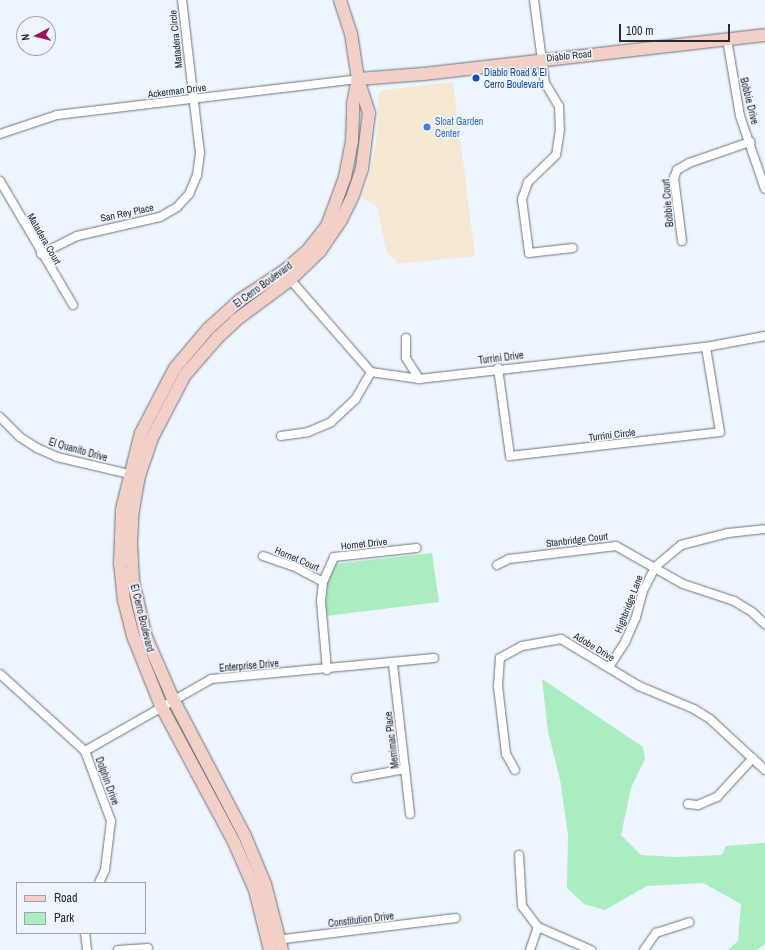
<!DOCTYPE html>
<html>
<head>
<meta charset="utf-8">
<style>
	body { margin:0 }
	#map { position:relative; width:765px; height:950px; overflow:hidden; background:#edf5ff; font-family:"Archivo Narrow",sans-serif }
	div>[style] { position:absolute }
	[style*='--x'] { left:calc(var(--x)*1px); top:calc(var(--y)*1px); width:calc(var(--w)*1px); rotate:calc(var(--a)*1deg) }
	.commercial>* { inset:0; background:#f5e9d4 }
	.green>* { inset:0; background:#a9edc0 }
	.roads { filter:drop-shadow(0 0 1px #6c727b) drop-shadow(0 0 1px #6c727b) }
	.street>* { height:8px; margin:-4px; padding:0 4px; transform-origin:4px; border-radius:4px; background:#fff }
	.secondary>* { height:12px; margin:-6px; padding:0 6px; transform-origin:6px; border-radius:6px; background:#f3d0c7 }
	.dots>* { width:11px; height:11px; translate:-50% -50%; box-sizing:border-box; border:2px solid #edf5ff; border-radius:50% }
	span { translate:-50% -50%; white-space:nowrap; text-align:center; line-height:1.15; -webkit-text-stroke:3px #edf5ff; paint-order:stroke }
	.street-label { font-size:10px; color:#27292d }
	.transit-label { font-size:10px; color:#164399 }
	.left { translate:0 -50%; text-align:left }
	.shop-label { font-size:10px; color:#366cbe }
	.legend { position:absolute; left:16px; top:882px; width:130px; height:52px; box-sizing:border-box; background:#edf5ff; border:1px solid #9ea3ab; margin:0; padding:5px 7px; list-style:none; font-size:12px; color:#27292d }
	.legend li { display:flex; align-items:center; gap:8px; height:20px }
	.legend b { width:20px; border:1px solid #9ea3ab }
	.north { position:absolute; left:16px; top:16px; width:40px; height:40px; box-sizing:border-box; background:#edf5ff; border:1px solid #9ea3ab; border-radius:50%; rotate:263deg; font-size:11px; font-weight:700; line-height:16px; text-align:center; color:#27292d }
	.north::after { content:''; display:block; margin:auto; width:14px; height:18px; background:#a0125b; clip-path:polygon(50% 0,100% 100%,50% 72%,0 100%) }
	.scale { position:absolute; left:619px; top:24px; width:111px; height:18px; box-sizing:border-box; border:2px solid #27292d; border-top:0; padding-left:5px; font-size:12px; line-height:14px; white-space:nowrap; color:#27292d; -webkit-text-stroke:3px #edf5ff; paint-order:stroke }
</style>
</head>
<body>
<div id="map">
	<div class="commercial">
		<div style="clip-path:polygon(453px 82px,475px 256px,396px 264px,396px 260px,387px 254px,377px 206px,361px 197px,369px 178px,376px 143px,379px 92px,383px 90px)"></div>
	</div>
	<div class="green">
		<div style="clip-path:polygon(432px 553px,439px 602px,326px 616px,327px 579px,334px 564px)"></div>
		<div style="clip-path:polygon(542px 679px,643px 747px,645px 759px,631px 788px,621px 835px,641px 855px,675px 857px,722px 855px,726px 846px,765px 843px,765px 944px,757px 950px,728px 950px,738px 941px,741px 904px,703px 883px,647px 886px,605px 910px,584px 904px,567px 888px,568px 835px,560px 779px,548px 732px)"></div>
	</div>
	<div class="roads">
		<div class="street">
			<div style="--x:534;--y:0;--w:84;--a:82.5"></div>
			<div style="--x:545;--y:83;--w:27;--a:59"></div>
			<div style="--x:559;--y:106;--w:24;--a:88"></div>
			<div style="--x:560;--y:130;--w:25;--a:99"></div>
			<div style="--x:556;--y:155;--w:39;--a:136"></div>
			<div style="--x:528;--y:182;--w:18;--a:109"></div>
			<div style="--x:522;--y:199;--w:54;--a:82.6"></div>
			<div style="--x:529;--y:253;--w:44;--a:-6.5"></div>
			<div style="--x:727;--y:39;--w:78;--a:80.4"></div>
			<div style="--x:740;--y:116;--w:77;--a:71.1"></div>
			<div style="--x:0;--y:134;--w:60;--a:-18.4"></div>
			<div style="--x:57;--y:115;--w:303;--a:-6.8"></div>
			<div style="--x:0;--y:181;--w:144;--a:59.5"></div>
			<div style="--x:682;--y:241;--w:64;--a:-97.2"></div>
			<div style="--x:674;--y:178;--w:9;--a:-69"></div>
			<div style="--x:677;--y:170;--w:14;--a:-30"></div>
			<div style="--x:689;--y:163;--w:65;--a:-19"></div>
			<div style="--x:41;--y:254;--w:40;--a:-26.6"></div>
			<div style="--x:77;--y:236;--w:85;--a:-12.9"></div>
			<div style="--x:160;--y:217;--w:20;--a:-30"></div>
			<div style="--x:177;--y:207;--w:18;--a:-47"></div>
			<div style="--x:189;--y:194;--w:21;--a:-67"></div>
			<div style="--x:197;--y:175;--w:22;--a:-82"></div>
			<div style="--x:200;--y:153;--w:154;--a:-96.7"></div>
			<div style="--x:288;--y:277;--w:126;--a:48.9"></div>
			<div style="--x:371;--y:372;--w:49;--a:8.3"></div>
			<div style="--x:419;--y:379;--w:289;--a:-6.4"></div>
			<div style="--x:706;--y:347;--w:60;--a:-10.6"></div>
			<div style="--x:406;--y:338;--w:20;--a:90"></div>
			<div style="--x:406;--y:358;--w:25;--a:58"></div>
			<div style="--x:498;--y:368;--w:89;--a:82.2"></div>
			<div style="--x:510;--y:456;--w:211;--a:-6.5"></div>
			<div style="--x:720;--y:432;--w:86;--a:-99.4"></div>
			<div style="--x:0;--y:417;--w:28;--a:45"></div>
			<div style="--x:20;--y:437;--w:20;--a:33"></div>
			<div style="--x:37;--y:448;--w:22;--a:24"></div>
			<div style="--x:57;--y:457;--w:79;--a:13.2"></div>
			<div style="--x:281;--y:436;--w:27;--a:-8"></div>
			<div style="--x:308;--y:432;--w:25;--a:-23"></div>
			<div style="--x:331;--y:422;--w:33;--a:-43"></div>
			<div style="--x:355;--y:400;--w:32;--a:-60"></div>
			<div style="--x:263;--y:556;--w:34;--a:19"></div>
			<div style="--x:295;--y:567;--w:32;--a:28"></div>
			<div style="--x:497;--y:565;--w:13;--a:-27"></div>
			<div style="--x:509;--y:559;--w:108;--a:-6.9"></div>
			<div style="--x:616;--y:546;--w:77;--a:29.6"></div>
			<div style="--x:683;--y:584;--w:54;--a:18.4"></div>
			<div style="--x:734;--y:601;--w:21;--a:31"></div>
			<div style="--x:752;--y:612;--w:18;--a:43"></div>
			<div style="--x:393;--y:664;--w:151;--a:83.5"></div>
			<div style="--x:609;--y:667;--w:30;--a:-57"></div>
			<div style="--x:625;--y:642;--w:27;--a:-66"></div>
			<div style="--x:636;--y:617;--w:27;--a:-75"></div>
			<div style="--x:643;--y:591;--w:27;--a:-63"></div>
			<div style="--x:655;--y:567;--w:34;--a:-40"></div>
			<div style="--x:681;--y:545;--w:49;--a:-14.3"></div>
			<div style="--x:728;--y:533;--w:37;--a:-6"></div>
			<div style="--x:327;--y:670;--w:69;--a:-95"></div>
			<div style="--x:321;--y:601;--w:19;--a:-84"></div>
			<div style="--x:323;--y:582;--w:27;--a:-66"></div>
			<div style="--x:334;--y:557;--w:83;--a:-6.2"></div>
			<div style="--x:0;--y:674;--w:115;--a:42.2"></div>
			<div style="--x:85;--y:751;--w:75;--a:69.6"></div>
			<div style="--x:111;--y:821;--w:49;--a:97"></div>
			<div style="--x:105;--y:870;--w:14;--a:115"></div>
			<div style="--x:85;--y:751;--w:145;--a:-29.7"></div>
			<div style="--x:211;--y:679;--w:224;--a:-5.4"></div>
			<div style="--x:515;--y:770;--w:18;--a:-119"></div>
			<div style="--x:506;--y:754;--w:68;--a:-96.7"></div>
			<div style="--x:498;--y:686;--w:28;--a:-86"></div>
			<div style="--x:500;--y:658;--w:25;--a:-29"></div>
			<div style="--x:522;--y:646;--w:40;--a:-10"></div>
			<div style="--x:561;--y:639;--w:91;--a:31.1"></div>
			<div style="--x:639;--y:686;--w:60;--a:22.7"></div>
			<div style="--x:694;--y:709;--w:19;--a:32"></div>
			<div style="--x:710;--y:719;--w:75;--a:42.8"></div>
			<div style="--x:356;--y:778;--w:50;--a:-10.4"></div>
			<div style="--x:688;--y:804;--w:10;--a:6"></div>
			<div style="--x:698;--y:805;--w:21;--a:-23"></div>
			<div style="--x:717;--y:797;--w:53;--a:-47.3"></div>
			<div style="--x:519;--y:855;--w:51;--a:86.6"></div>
			<div style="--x:522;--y:906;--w:26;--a:53"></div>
			<div style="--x:538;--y:927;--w:58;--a:23.5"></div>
			<div style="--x:85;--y:933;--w:17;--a:83"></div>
			<div style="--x:276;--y:940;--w:181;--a:-7"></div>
			<div style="--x:118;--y:950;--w:30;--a:-4"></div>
			<div style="--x:530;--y:950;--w:24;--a:-71"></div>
			<div style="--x:644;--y:950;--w:21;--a:-55"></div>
			<div style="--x:656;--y:933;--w:35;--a:-18"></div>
		</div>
		<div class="secondary">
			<div style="--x:358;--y:79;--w:65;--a:-4.4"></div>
			<div style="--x:423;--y:74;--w:344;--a:-6.5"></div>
			<div style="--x:270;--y:950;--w:62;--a:-104"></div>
			<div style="--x:255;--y:890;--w:52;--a:-113.6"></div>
			<div style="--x:234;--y:842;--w:154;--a:-118.2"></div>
			<div style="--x:161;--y:706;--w:75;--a:-111.8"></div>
			<div style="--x:133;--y:636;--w:36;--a:-104"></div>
			<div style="--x:124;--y:601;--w:37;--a:-96"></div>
			<div style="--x:120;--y:564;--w:55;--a:-87.9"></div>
			<div style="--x:122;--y:509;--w:78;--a:-76"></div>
			<div style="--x:141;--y:433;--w:73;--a:-62.4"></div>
			<div style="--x:175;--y:368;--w:51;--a:-49.8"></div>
			<div style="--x:208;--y:329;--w:43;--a:-42.2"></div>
			<div style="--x:240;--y:300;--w:53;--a:-33.4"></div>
			<div style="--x:284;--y:271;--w:32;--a:-41"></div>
			<div style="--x:308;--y:250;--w:31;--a:-52"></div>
			<div style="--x:327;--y:226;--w:52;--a:-69.8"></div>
			<div style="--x:345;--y:177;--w:37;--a:-79"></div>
			<div style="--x:352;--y:141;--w:37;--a:-88"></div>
			<div style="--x:353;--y:104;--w:25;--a:-79"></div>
			<div style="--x:282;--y:950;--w:68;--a:-104.4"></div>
			<div style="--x:265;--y:884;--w:52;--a:-112.6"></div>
			<div style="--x:245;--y:836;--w:155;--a:-117.7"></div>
			<div style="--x:173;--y:699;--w:68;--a:-113.5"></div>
			<div style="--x:146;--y:637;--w:57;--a:-103.1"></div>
			<div style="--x:133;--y:581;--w:38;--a:-93"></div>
			<div style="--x:131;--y:543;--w:33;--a:-87"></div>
			<div style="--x:133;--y:510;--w:35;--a:-80"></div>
			<div style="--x:139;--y:476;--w:40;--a:-71.1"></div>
			<div style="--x:152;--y:438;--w:71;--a:-62.4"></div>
			<div style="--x:185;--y:375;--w:49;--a:-49.1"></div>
			<div style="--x:217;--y:338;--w:26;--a:-43"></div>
			<div style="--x:236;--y:320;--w:67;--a:-36.5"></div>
			<div style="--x:290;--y:280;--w:42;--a:-44"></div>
			<div style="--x:320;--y:251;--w:37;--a:-56"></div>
			<div style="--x:341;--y:220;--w:28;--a:-64"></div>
			<div style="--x:353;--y:195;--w:28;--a:-71"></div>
			<div style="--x:362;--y:169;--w:56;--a:-82.9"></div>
			<div style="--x:369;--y:113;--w:36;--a:-108"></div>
			<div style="--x:358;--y:79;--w:46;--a:-98.8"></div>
			<div style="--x:351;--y:34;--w:36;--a:-108"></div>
		</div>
	</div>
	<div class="dots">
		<div style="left:476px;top:78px;background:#1a4fb4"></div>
		<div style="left:427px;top:127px;background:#3f7fe0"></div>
	</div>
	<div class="street-label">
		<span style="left:176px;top:39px;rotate:-96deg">Matadera Circle</span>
		<span style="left:569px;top:56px;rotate:-6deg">Diablo Road</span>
		<span style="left:177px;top:91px;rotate:-7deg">Ackerman Drive</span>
		<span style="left:749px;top:101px;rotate:76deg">Bobbie Drive</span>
		<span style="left:668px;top:203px;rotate:-95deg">Bobbie Court</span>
		<span style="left:127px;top:213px;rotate:-12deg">San Rey Place</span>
		<span style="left:44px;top:239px;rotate:60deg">Matadera Court</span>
		<span style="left:263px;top:285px;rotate:-36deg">El Cerro Boulevard</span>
		<span style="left:501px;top:358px;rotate:-7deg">Turrini Drive</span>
		<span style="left:612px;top:435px;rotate:-7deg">Turrini Circle</span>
		<span style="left:78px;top:450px;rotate:16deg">El Quanito Drive</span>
		<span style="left:577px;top:540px;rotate:-7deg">Stanbridge Court</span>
		<span style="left:364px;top:544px;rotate:-6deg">Hornet Drive</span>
		<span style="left:297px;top:559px;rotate:23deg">Hornet Court</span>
		<span style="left:629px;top:604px;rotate:-69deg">Highbridge Lane</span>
		<span style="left:142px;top:618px;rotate:76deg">El Cerro Boulevard</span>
		<span style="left:594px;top:647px;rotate:31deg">Adobe Drive</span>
		<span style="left:249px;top:666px;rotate:-5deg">Enterprise Drive</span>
		<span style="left:392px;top:740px;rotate:-97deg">Merrimac Place</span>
		<span style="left:107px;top:781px;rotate:70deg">Dolphin Drive</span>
		<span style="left:361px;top:920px;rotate:-7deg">Constitution Drive</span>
	</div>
	<div class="transit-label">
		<span class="left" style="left:484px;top:78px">Diablo Road &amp; El<br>Cerro Boulevard</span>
	</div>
	<div class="shop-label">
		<span class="left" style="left:435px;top:127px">Sloat Garden<br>Center</span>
	</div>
	<ul class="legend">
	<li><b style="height:5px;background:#f3d0c7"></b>Road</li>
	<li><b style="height:11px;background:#a9edc0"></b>Park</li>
	</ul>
	<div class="north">N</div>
	<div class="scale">100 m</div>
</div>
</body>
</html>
